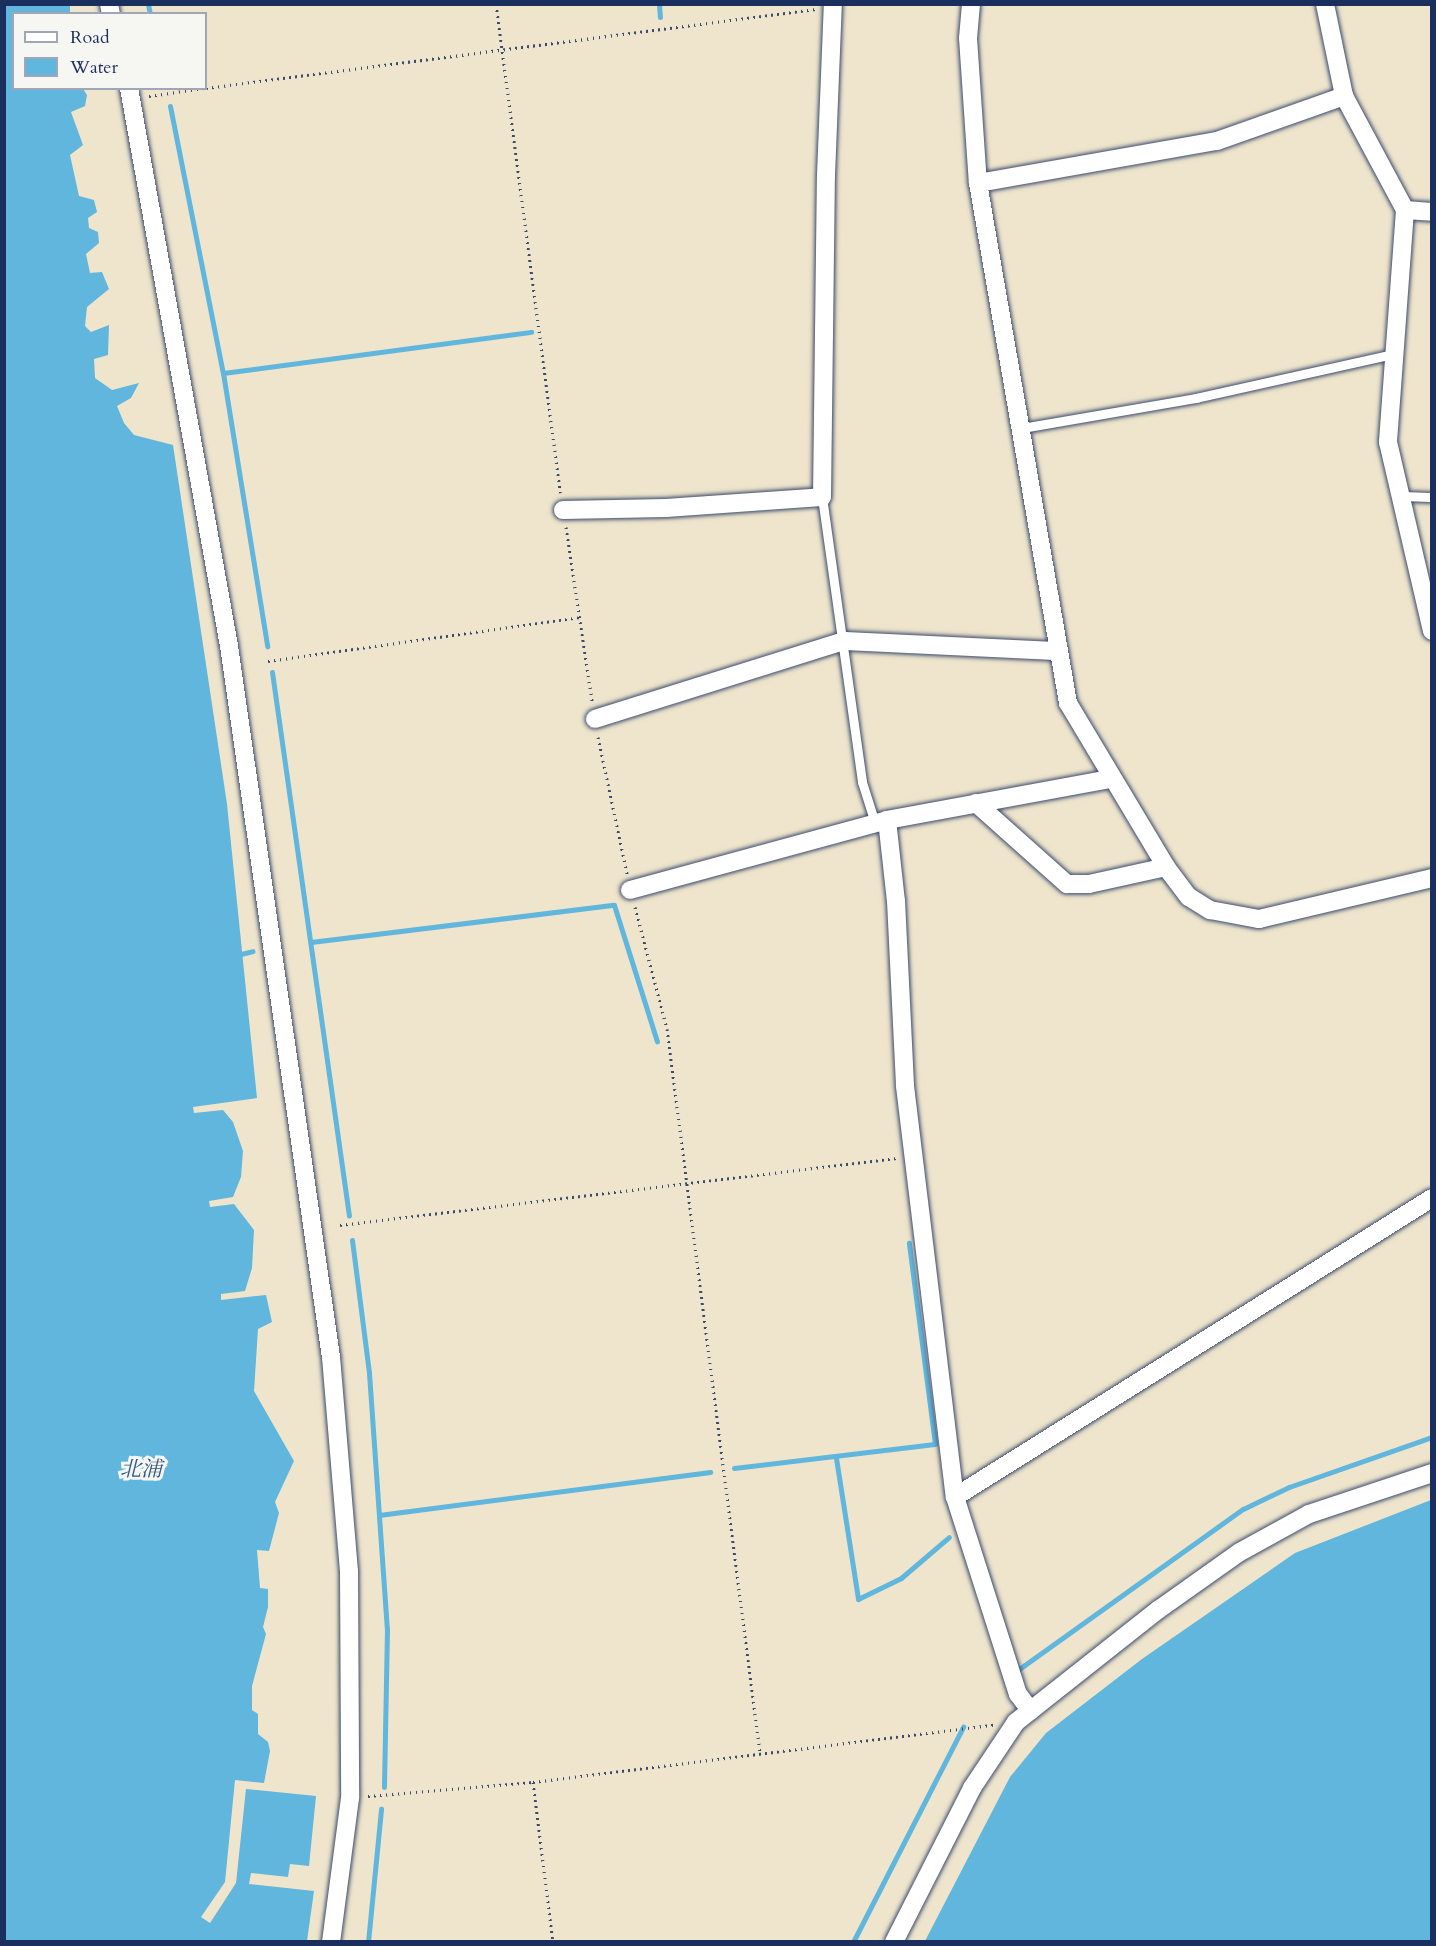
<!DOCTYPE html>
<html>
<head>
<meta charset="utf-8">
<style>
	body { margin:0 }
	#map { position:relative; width:1436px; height:1946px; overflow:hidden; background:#eee5cc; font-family:Cardo,"Noto Serif JP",serif }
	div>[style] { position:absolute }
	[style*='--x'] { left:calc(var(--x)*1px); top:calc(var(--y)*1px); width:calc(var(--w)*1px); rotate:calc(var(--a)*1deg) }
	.water>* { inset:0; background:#60b6dc }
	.stream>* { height:5px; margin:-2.5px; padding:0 2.5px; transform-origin:2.5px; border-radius:2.5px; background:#60b6dc }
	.path>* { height:3px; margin-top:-1.5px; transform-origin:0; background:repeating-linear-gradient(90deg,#3b4a6e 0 1.5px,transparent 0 6px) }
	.roads { filter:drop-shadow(0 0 2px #3b4a6e) drop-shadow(0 0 2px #3b4a6e) }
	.lane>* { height:9px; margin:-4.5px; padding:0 4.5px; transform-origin:4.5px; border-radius:4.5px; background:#fff }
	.street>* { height:18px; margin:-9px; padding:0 9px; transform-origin:9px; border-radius:9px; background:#fff }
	span { translate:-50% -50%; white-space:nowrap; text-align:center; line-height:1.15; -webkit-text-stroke:6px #f6f6f2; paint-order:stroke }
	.water-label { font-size:21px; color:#305884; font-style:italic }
	.frame { position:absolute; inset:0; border:6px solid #1b2f5e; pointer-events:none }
	.legend { position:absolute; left:12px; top:12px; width:195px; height:78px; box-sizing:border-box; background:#f6f6f2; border:2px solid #9ea6b7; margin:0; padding:8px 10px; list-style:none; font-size:18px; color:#1b2f5e }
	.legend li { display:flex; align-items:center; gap:12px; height:30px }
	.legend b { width:30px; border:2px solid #9ea6b7 }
</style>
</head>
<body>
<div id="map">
	<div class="water">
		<div style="clip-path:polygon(70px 4px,70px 13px,14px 14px,14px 88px,83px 89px,87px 95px,85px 106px,71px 112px,83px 145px,70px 155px,79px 196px,94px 200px,97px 212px,88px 218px,89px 228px,98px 232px,99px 243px,86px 254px,90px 273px,102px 272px,109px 289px,87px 307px,85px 326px,91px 332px,109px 325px,108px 355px,94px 359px,95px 378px,112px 390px,139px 383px,131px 398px,117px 406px,124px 423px,134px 435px,173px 445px,227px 804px,257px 1098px,193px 1107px,194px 1113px,223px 1110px,233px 1122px,243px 1151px,241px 1177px,233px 1197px,209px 1201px,210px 1207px,234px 1204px,254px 1230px,252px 1268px,245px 1291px,221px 1294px,221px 1300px,266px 1295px,272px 1322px,258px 1329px,254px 1391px,294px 1461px,275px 1502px,279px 1513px,269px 1551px,257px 1550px,260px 1588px,268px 1589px,268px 1607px,263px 1627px,266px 1634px,252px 1686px,252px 1710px,258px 1714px,258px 1734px,268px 1742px,270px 1751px,264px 1783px,235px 1780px,225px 1882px,201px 1917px,210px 1923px,236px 1883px,246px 1789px,316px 1796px,309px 1866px,290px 1864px,288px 1877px,251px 1873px,249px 1884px,314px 1891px,307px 1941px,5px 1941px,4px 5px)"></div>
		<div style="clip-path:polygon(1431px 1500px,1431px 1941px,925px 1941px,1010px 1777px,1046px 1733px,1142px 1659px,1295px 1553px)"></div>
	</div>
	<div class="stream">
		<div style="--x:148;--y:4;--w:10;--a:79"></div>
		<div style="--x:659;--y:4;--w:13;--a:86"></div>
		<div style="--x:170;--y:106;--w:272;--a:78.8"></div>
		<div style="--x:223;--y:373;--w:277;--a:80.8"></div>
		<div style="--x:223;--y:373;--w:311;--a:-7.6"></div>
		<div style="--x:272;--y:672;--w:549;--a:81.94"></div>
		<div style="--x:311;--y:942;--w:305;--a:-7"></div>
		<div style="--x:614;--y:905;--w:143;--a:72.5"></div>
		<div style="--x:237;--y:955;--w:16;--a:-14"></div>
		<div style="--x:352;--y:1240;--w:134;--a:82.7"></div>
		<div style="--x:369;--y:1373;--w:257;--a:86"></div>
		<div style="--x:387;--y:1629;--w:158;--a:91.1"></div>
		<div style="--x:836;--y:1458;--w:143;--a:81.1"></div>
		<div style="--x:858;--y:1599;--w:48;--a:-26"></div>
		<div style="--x:901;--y:1578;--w:63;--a:-40.5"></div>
		<div style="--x:734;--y:1468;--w:202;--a:-6.8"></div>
		<div style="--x:935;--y:1444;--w:203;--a:-97.4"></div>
		<div style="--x:379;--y:1515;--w:334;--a:-7.4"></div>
		<div style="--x:1015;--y:1672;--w:280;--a:-35.6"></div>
		<div style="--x:1243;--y:1509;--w:51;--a:-25.6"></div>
		<div style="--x:1289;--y:1487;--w:151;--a:-19.3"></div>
		<div style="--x:368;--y:1942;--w:134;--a:-84.4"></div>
		<div style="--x:853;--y:1942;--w:242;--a:-62.9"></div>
	</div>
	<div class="path">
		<div style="--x:496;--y:4;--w:493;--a:82.5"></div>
		<div style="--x:206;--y:88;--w:615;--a:-7.38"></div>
		<div style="--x:149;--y:96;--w:56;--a:-8.3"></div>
		<div style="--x:566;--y:527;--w:176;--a:81.5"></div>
		<div style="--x:268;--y:661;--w:317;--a:-8"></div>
		<div style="--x:598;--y:737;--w:140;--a:78"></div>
		<div style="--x:635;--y:907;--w:126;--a:75.3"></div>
		<div style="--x:667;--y:1029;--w:730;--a:82.68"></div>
		<div style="--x:340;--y:1225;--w:561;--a:-6.86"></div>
		<div style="--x:533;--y:1782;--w:161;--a:82.9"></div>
		<div style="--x:368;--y:1796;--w:166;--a:-4.8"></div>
		<div style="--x:533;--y:1782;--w:464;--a:-7.1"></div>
	</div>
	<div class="roads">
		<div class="lane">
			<div style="--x:1022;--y:428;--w:177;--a:-9.8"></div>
			<div style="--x:1196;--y:398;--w:206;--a:-12.6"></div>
			<div style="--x:1401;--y:496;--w:31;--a:2"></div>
			<div style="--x:822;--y:497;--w:288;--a:82"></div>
			<div style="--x:862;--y:782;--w:43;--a:72.4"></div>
		</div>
		<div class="street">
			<div style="--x:109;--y:4;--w:10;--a:79"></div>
			<div style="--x:971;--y:4;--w:34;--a:95"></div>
			<div style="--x:968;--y:38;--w:145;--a:86.1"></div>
			<div style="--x:978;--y:183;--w:528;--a:80.18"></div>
			<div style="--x:1068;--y:703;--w:191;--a:59.1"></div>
			<div style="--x:1166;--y:867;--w:38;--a:53"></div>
			<div style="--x:1189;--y:897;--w:25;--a:32"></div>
			<div style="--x:1210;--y:910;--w:50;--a:10.4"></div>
			<div style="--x:1259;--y:919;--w:178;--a:-13.3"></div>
			<div style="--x:1325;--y:4;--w:94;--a:78.3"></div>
			<div style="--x:1344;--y:96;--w:129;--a:61.8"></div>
			<div style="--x:1405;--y:210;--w:233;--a:94.2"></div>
			<div style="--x:1388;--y:442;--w:194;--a:76.9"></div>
			<div style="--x:129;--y:88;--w:567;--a:79.84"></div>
			<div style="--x:229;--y:646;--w:718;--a:81.84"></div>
			<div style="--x:331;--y:1357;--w:215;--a:85.2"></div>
			<div style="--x:349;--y:1571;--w:227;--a:89.7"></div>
			<div style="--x:350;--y:1798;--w:145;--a:97.5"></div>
			<div style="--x:978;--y:183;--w:243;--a:-10"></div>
			<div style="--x:1217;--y:141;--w:135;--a:-19.5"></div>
			<div style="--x:1405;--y:210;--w:27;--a:4"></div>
			<div style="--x:563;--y:510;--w:103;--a:-1.1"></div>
			<div style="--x:666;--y:508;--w:156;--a:-4"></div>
			<div style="--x:822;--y:497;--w:322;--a:-89.3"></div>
			<div style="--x:826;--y:175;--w:171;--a:-87.7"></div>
			<div style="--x:595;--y:719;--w:261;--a:-17.4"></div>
			<div style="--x:844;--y:641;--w:213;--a:2.7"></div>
			<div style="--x:976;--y:803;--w:122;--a:41.7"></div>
			<div style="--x:1067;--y:884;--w:22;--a:0"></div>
			<div style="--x:1089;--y:884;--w:79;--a:-12.4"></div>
			<div style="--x:887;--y:820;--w:81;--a:83.7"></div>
			<div style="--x:896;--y:901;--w:185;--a:87.2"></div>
			<div style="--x:905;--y:1086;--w:414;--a:83.1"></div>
			<div style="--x:955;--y:1497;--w:207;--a:72.3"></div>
			<div style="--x:1018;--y:1694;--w:21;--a:53"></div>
			<div style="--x:630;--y:890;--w:266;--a:-15.2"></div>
			<div style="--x:887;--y:820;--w:228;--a:-10.4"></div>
			<div style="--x:955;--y:1497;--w:563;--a:-32.08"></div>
			<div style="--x:894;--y:1942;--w:173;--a:-63.1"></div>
			<div style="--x:972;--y:1788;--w:79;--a:-56.3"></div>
			<div style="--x:1016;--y:1722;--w:181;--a:-38.3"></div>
			<div style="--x:1158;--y:1610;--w:100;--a:-35.3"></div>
			<div style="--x:1240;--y:1552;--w:79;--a:-28.8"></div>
			<div style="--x:1309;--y:1514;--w:130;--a:-18.4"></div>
		</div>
	</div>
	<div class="water-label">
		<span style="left:141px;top:1470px">北浦</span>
	</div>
	<div class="frame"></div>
	<ul class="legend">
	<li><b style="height:8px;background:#fff"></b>Road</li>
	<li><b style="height:16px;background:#60b6dc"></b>Water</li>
	</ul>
</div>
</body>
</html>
